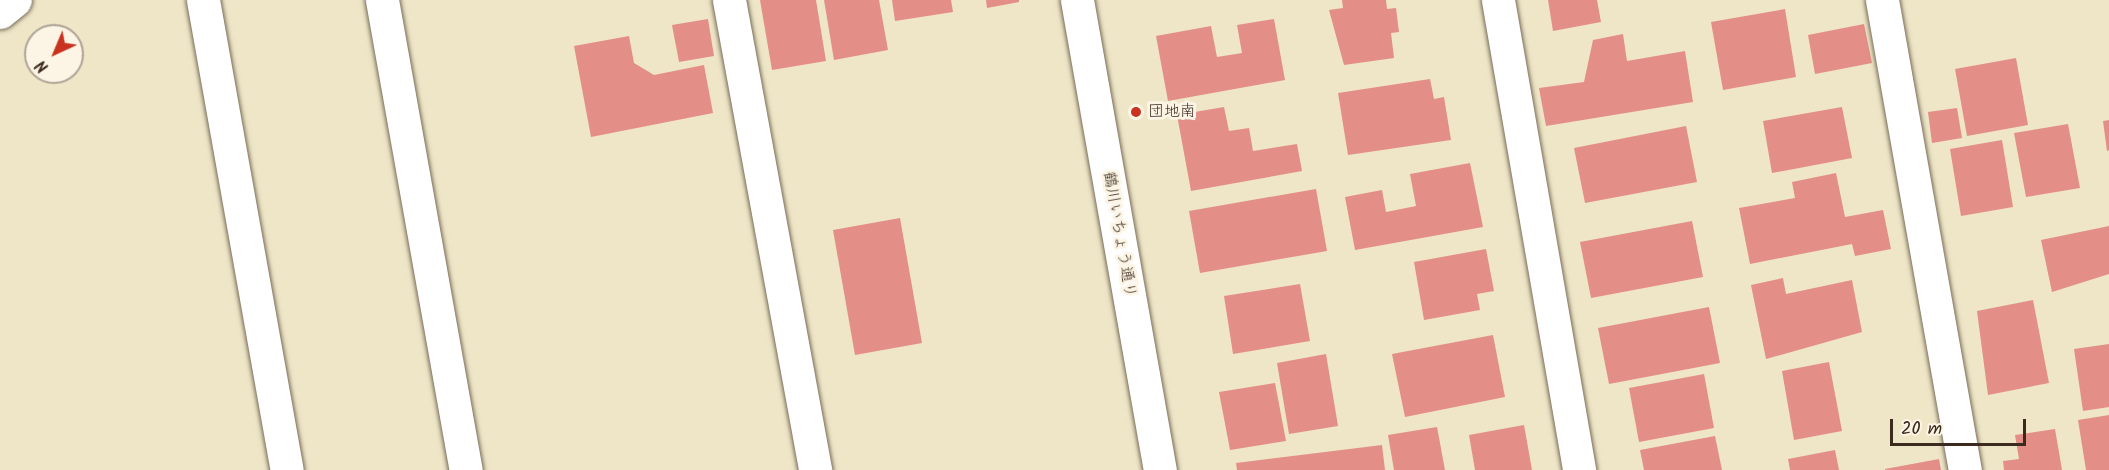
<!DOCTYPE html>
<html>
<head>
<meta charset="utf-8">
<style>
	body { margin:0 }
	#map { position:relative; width:2109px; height:470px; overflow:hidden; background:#eee6c7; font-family:Kalam,"Klee One",sans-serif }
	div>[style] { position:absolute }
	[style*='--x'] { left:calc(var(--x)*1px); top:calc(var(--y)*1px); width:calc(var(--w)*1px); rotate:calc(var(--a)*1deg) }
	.building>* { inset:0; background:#e48e88 }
	.roads { filter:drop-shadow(0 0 2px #7a6c59) drop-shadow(0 0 2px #7a6c59) }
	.minor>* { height:33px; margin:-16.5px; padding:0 16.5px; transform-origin:16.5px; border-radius:16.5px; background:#fff }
	.dots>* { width:16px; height:16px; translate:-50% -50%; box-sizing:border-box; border:3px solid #fcf5e5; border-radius:50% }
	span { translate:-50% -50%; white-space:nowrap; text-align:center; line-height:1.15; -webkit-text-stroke:6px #fcf5e5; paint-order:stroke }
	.poi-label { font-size:16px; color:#3b2a1e }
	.left { translate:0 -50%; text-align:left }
	.street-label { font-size:16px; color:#3b2a1e }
	.north { position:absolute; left:24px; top:24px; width:60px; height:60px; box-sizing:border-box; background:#fcf5e5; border:2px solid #afa495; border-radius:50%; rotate:224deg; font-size:16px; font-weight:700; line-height:24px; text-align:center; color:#3b2a1e }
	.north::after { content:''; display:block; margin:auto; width:21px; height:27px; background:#c8321e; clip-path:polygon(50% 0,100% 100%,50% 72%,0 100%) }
	.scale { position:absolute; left:1890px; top:419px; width:136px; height:27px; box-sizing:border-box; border:3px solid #3b2a1e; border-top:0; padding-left:8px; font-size:18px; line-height:21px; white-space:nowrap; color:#3b2a1e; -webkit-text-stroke:4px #fcf5e5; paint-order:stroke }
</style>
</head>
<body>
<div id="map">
	<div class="building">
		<div style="clip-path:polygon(760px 0,816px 0,826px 61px,772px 70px)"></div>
		<div style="clip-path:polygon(824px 0,879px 0,888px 50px,834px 60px)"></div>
		<div style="clip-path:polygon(892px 0,951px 0,953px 12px,895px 21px)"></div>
		<div style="clip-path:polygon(986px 0,1019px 0,1019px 2px,987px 8px)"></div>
		<div style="clip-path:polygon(1342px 0,1386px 0,1387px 9px,1396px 8px,1399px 32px,1391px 33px,1394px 58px,1344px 65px,1329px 10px,1343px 8px)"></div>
		<div style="clip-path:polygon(1548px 0,1597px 0,1601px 22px,1553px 31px)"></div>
		<div style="clip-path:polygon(1785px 9px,1796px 77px,1723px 90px,1711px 22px)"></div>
		<div style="clip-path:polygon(708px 19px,714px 56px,679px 62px,672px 25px)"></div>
		<div style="clip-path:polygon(1274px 19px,1285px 80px,1168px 101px,1156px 36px,1211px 26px,1217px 57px,1242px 53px,1237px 25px)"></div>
		<div style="clip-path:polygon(1864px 24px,1872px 63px,1815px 74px,1808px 35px)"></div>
		<div style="clip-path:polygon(1623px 34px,1627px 61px,1685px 51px,1693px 102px,1546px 126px,1539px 88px,1584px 82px,1593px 40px)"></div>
		<div style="clip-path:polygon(629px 36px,634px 63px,654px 75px,704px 65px,713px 113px,591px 137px,574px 46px)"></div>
		<div style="clip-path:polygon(2016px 58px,2028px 125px,1967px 136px,1955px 69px)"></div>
		<div style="clip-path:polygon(1430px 79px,1434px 99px,1444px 97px,1451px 140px,1348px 155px,1338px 93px)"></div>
		<div style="clip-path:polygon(1224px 107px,1229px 131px,1249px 128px,1253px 151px,1297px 144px,1302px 171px,1191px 191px,1177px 115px)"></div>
		<div style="clip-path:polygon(1842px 107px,1852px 158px,1772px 173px,1763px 121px)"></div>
		<div style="clip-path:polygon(1957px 108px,1962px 138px,1932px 143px,1928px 112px)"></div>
		<div style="clip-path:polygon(2109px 120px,2109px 150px,2107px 151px,2103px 121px)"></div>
		<div style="clip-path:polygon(2068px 124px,2080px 188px,2026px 197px,2014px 133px)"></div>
		<div style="clip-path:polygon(1686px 126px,1697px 182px,1585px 203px,1574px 148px)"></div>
		<div style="clip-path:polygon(2002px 140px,2013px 207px,1961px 216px,1950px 149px)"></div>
		<div style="clip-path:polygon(1470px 163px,1483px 227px,1355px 250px,1345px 197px,1382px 190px,1386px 212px,1416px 206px,1410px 174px)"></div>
		<div style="clip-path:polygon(1836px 173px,1845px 217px,1883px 210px,1891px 249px,1855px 256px,1852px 244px,1750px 264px,1739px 208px,1795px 198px,1792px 182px)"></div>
		<div style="clip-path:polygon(1316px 189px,1327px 251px,1200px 273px,1189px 211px)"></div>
		<div style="clip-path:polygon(900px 218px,922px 343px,855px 355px,833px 230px)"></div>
		<div style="clip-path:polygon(1692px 221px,1703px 277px,1591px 298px,1580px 242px)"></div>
		<div style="clip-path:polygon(2109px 226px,2109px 274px,2052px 292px,2041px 240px)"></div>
		<div style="clip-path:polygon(1486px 249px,1494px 291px,1477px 294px,1480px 310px,1424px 320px,1414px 262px)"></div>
		<div style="clip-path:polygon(1783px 278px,1786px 294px,1852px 280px,1862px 332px,1766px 359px,1751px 285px)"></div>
		<div style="clip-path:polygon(1300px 284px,1310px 341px,1233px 354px,1224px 296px)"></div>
		<div style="clip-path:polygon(2033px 300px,2049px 383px,1988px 395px,1977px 311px)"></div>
		<div style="clip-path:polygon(1709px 307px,1720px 363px,1609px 384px,1598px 328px)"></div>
		<div style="clip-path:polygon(1493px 335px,1505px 397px,1405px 417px,1392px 354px)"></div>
		<div style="clip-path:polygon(2109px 344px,2109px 407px,2083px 411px,2074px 349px)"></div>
		<div style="clip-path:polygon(1326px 354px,1338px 426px,1289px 434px,1277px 363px)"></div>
		<div style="clip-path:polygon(1829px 362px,1842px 431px,1794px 440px,1782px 371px)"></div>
		<div style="clip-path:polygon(1704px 374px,1714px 428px,1639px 442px,1629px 388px)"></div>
		<div style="clip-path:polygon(1275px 383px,1286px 441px,1230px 450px,1219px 392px)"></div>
		<div style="clip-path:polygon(2109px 415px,2109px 470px,2086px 470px,2078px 420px)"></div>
		<div style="clip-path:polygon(1524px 425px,1532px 470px,1475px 470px,1469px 435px)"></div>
		<div style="clip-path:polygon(1437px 427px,1445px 470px,1394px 470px,1388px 435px)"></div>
		<div style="clip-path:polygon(2055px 429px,2062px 470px,2004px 470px,2003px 461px,2019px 459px,2015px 435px)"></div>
		<div style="clip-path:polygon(1715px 436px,1722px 470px,1644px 470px,1640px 450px)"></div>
		<div style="clip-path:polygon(1382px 445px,1385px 470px,1237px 470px,1236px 463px)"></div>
		<div style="clip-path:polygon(1835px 450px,1839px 470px,1790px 470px,1788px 459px)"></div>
		<div style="clip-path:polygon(1939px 459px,1941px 470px,1885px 470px,1885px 469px)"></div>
	</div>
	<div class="roads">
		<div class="minor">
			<div style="--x:203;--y:0;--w:477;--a:79.9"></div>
			<div style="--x:382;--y:0;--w:477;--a:79.9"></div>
			<div style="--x:729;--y:0;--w:478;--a:79.6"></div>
			<div style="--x:1077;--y:0;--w:477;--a:80"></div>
			<div style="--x:1498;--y:0;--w:477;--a:80.2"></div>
			<div style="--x:1882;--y:0;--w:477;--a:80"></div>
			<div style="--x:0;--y:12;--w:19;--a:-39"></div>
		</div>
	</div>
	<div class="dots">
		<div style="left:1136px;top:112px;background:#c8321e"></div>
	</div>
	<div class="poi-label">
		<span class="left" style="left:1148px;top:112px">団地南</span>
	</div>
	<div class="street-label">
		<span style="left:1119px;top:235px;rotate:80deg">鶴川いちょう通り</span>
	</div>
	<div class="north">N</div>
	<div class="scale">20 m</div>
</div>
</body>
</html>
